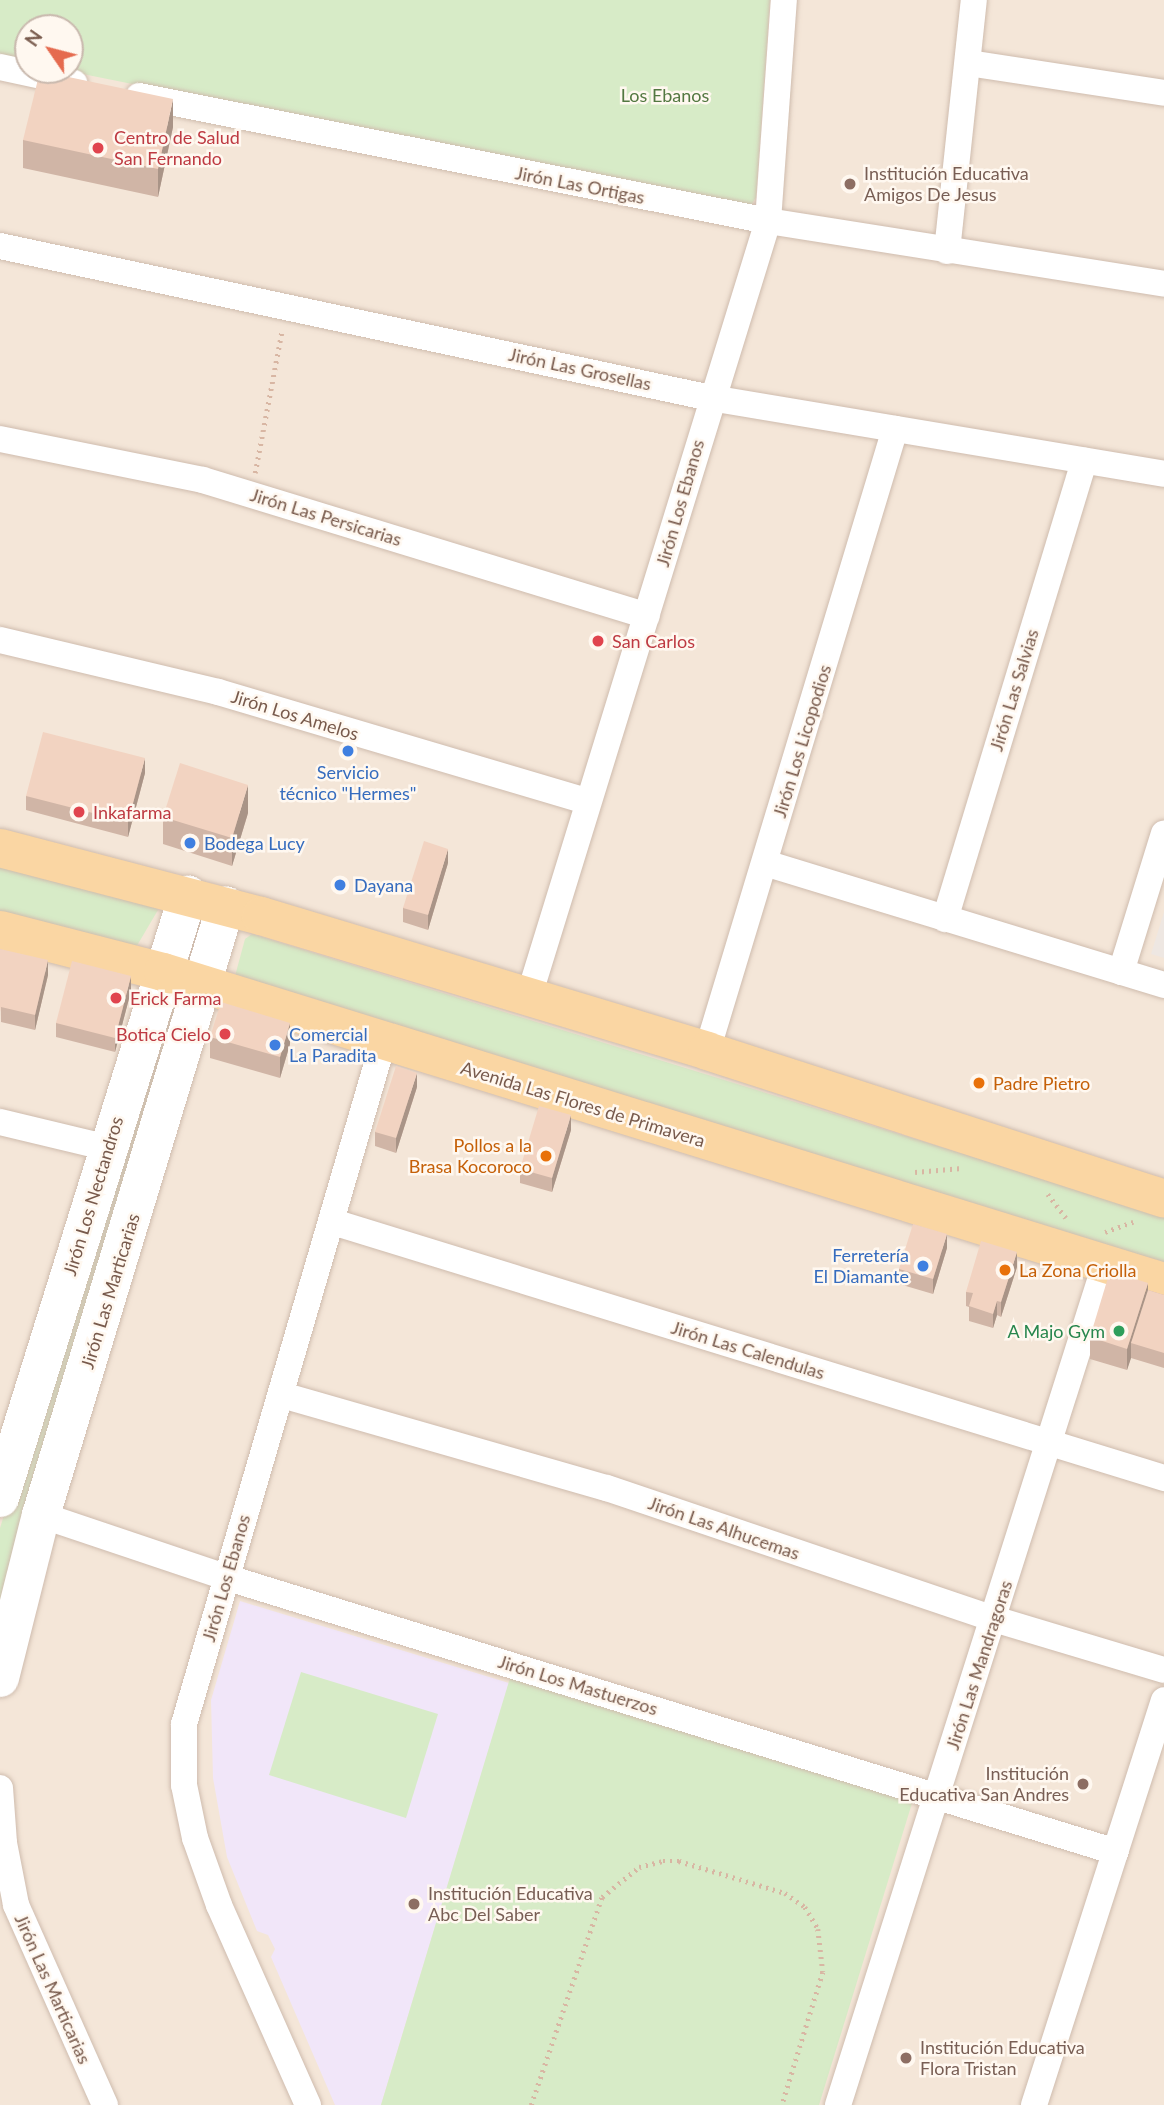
<!DOCTYPE html>
<html>
<head>
<meta charset="utf-8">
<style>
	body { margin:0 }
	#map { position:relative; width:1164px; height:2105px; overflow:hidden; background:#fdf4e9; font-family:Lato,sans-serif }
	div>[style] { position:absolute }
	[style*='--x'] { left:calc(var(--x)*1px); top:calc(var(--y)*1px); width:calc(var(--w)*1px); rotate:calc(var(--a)*1deg) }
	.residential>* { inset:0; background:#f4e6d8 }
	.industrial>* { inset:0; background:#eee7e2 }
	.education>* { inset:0; background:#f1e6f9 }
	.green>* { inset:0; background:#d7ebc7 }
	.path>* { height:4.5px; margin-top:-2.25px; transform-origin:0; background:repeating-linear-gradient(90deg,#d8b6a3 0 2px,transparent 0 7px) }
	.roads { filter:drop-shadow(0 0 2px #cfbcae) drop-shadow(0 0 2px #cfbcae) }
	.street>* { height:26px; margin:-13px; padding:0 13px; transform-origin:13px; border-radius:13px; background:#fff }
	.secondary>* { height:38px; margin:-19px; padding:0 19px; transform-origin:19px; border-radius:19px; background:#fff }
	.primary>* { height:38px; margin:-19px; padding:0 19px; transform-origin:19px; border-radius:19px; background:#fad6a3 }
	.wall>* { inset:0; background:#d0b5a6 }
	.shaded-wall>* { inset:0; background:#a99487 }
	.building>* { inset:0; background:#f2d3c1 }
	.dots>* { width:19px; height:19px; translate:-50% -50%; box-sizing:border-box; border:4px solid #fff8f0; border-radius:50% }
	span { translate:-50% -50%; white-space:nowrap; text-align:center; line-height:1.15; -webkit-text-stroke:5px #fff8f0; paint-order:stroke }
	.park-label { font-size:18px; color:#537841 }
	.health-label { font-size:18px; color:#be3a42 }
	.left { translate:0 -50%; text-align:left }
	.right { translate:-100% -50%; text-align:right }
	.education-label { font-size:18px; color:#785e54 }
	.street-label { font-size:18px; color:#785a4c }
	.shop-label { font-size:18px; color:#366cbe }
	.food-label { font-size:18px; color:#c56008 }
	.leisure-label { font-size:18px; color:#27864d }
	.north { position:absolute; left:14px; top:14px; width:70px; height:70px; box-sizing:border-box; background:#fff8f0; border:2px solid #c9b9ae; border-radius:50%; rotate:305deg; font-size:19px; font-weight:700; line-height:28px; text-align:center; color:#785a4c }
	.north::after { content:''; display:block; margin:auto; width:24px; height:32px; background:#e56b4f; clip-path:polygon(50% 0,100% 100%,50% 72%,0 100%) }
</style>
</head>
<body>
<div id="map">
	<div class="residential">
		<div style="clip-path:polygon(evenodd,0 0,1164px 0,1164px 2105px,0 2105px,0 0,28px 28px,70px 28px,70px 70px,28px 70px,28px 28px)"></div>
	</div>
	<div class="industrial">
		<div style="clip-path:polygon(1164px 912px,1164px 958px,1151px 954px)"></div>
	</div>
	<div class="education">
		<div style="clip-path:polygon(240px 1601px,509px 1683px,381px 2105px,335px 2105px,271px 1957px,275px 1949px,268px 1935px,257px 1931px,227px 1857px,213px 1778px,211px 1700px)"></div>
	</div>
	<div class="green">
		<div style="clip-path:polygon(0 0,770px 0,756px 197px,749px 209px,63px 70px,70px 70px,70px 28px,28px 28px,28px 63px,0 57px)"></div>
		<div style="clip-path:polygon(0 863px,147px 898px,158px 910px,135px 949px,0 917px)"></div>
		<div style="clip-path:polygon(252px 934px,1164px 1216px,1164px 1269px,235px 976px,245px 939px)"></div>
		<div style="clip-path:polygon(170px 1002px,179px 1004px,0 1614px,0 1528px,163px 1005px)"></div>
		<div style="clip-path:polygon(301px 1672px,438px 1714px,406px 1818px,269px 1775px)"></div>
		<div style="clip-path:polygon(510px 1678px,913px 1800px,819px 2105px,381px 2105px)"></div>
	</div>
	<div class="path">
		<div style="--x:255;--y:473;--w:146;--a:-79.3"></div>
		<div style="--x:915;--y:1172;--w:47;--a:-4.9"></div>
		<div style="--x:1048;--y:1194;--w:30;--a:53"></div>
		<div style="--x:1105;--y:1232;--w:30;--a:-20"></div>
		<div style="--x:531;--y:2105;--w:220;--a:-71.2"></div>
		<div style="--x:602;--y:1897;--w:48;--a:-39"></div>
		<div style="--x:639;--y:1867;--w:25;--a:-14"></div>
		<div style="--x:663;--y:1861;--w:16;--a:0"></div>
		<div style="--x:679;--y:1861;--w:111;--a:16.8"></div>
		<div style="--x:785;--y:1893;--w:24;--a:35"></div>
		<div style="--x:805;--y:1907;--w:26;--a:59"></div>
		<div style="--x:818;--y:1929;--w:43;--a:83.4"></div>
		<div style="--x:823;--y:1972;--w:139;--a:107.1"></div>
	</div>
	<div class="roads">
		<div class="street">
			<div style="--x:969;--y:63;--w:197;--a:8.7"></div>
			<div style="--x:0;--y:67;--w:76;--a:12.2"></div>
			<div style="--x:139;--y:96;--w:641;--a:11.24"></div>
			<div style="--x:768;--y:221;--w:401;--a:9"></div>
			<div style="--x:0;--y:246;--w:727;--a:12.07"></div>
			<div style="--x:711;--y:398;--w:459;--a:9.5"></div>
			<div style="--x:947;--y:251;--w:252;--a:-83.9"></div>
			<div style="--x:0;--y:439;--w:207;--a:11.4"></div>
			<div style="--x:203;--y:480;--w:464;--a:17"></div>
			<div style="--x:0;--y:640;--w:224;--a:13.4"></div>
			<div style="--x:218;--y:692;--w:385;--a:16.5"></div>
			<div style="--x:765;--y:863;--w:417;--a:17"></div>
			<div style="--x:945;--y:919;--w:479;--a:-73.1"></div>
			<div style="--x:1121;--y:972;--w:145;--a:-72.8"></div>
			<div style="--x:529;--y:996;--w:811;--a:-72.86"></div>
			<div style="--x:768;--y:221;--w:222;--a:-85.9"></div>
			<div style="--x:707;--y:1051;--w:650;--a:-73.18"></div>
			<div style="--x:0;--y:1122;--w:111;--a:13.5"></div>
			<div style="--x:333;--y:1222;--w:870;--a:17.12"></div>
			<div style="--x:282;--y:1395;--w:338;--a:16"></div>
			<div style="--x:607;--y:1488;--w:409;--a:18.7"></div>
			<div style="--x:994;--y:1619;--w:177;--a:16.7"></div>
			<div style="--x:41;--y:1515;--w:194;--a:18.6"></div>
			<div style="--x:225;--y:1577;--w:932;--a:17.15"></div>
			<div style="--x:0;--y:1788;--w:55;--a:85.8"></div>
			<div style="--x:4;--y:1843;--w:63;--a:79"></div>
			<div style="--x:16;--y:1905;--w:219;--a:66"></div>
			<div style="--x:308;--y:2105;--w:219;--a:-114"></div>
			<div style="--x:219;--y:1905;--w:71;--a:-109.7"></div>
			<div style="--x:195;--y:1838;--w:54;--a:-101.7"></div>
			<div style="--x:184;--y:1785;--w:61;--a:-90"></div>
			<div style="--x:184;--y:1724;--w:709;--a:-73.71"></div>
			<div style="--x:838;--y:2105;--w:881;--a:-72.37"></div>
			<div style="--x:1034;--y:2105;--w:425;--a:-72.2"></div>
		</div>
		<div class="secondary">
			<div style="--x:0;--y:1498;--w:632;--a:-72.68"></div>
			<div style="--x:0;--y:1678;--w:168;--a:-75.9"></div>
			<div style="--x:41;--y:1515;--w:637;--a:-73.13"></div>
		</div>
		<div class="primary">
			<div style="--x:0;--y:848;--w:270;--a:14.6"></div>
			<div style="--x:261;--y:916;--w:466;--a:16.8"></div>
			<div style="--x:707;--y:1051;--w:480;--a:17.9"></div>
			<div style="--x:0;--y:930;--w:168;--a:14.4"></div>
			<div style="--x:163;--y:972;--w:1048;--a:17.21"></div>
		</div>
	</div>
	<div class="wall">
		<div style="clip-path:polygon(173px 127px,158px 197px,23px 168px,23px 140px)"></div>
		<div style="clip-path:polygon(145px 773px,128px 837px,26px 810px,26px 796px)"></div>
		<div style="clip-path:polygon(248px 813px,232px 866px,163px 844px,163px 817px)"></div>
		<div style="clip-path:polygon(448px 863px,428px 930px,403px 922px,403px 908px)"></div>
		<div style="clip-path:polygon(0 949px,48px 975px,35px 1030px,1px 1022px)"></div>
		<div style="clip-path:polygon(131px 991px,115px 1052px,56px 1037px,56px 1023px)"></div>
		<div style="clip-path:polygon(210px 1037px,290px 1044px,280px 1078px,210px 1058px)"></div>
		<div style="clip-path:polygon(417px 1087px,396px 1153px,375px 1146px,375px 1132px)"></div>
		<div style="clip-path:polygon(571px 1130px,552px 1192px,520px 1183px,520px 1169px)"></div>
		<div style="clip-path:polygon(947px 1248px,933px 1294px,899px 1284px,899px 1269px)"></div>
		<div style="clip-path:polygon(1017px 1267px,1001px 1317px,997px 1315px,993px 1328px,969px 1321px,969px 1307px,966px 1306px,966px 1292px)"></div>
		<div style="clip-path:polygon(1148px 1290px,1164px 1295px,1164px 1368px,1131px 1358px,1127px 1370px,1090px 1359px,1090px 1337px)"></div>
	</div>
	<div class="shaded-wall">
		<div style="clip-path:polygon(173px 99px,173px 127px,158px 197px,158px 169px)"></div>
		<div style="clip-path:polygon(145px 758px,145px 773px,128px 837px,128px 822px)"></div>
		<div style="clip-path:polygon(248px 785px,248px 813px,232px 866px,232px 838px)"></div>
		<div style="clip-path:polygon(448px 849px,448px 863px,428px 930px,428px 915px)"></div>
		<div style="clip-path:polygon(48px 960px,48px 975px,35px 1030px,35px 1015px)"></div>
		<div style="clip-path:polygon(131px 976px,131px 991px,115px 1052px,115px 1038px)"></div>
		<div style="clip-path:polygon(290px 1023px,290px 1044px,280px 1078px,280px 1057px)"></div>
		<div style="clip-path:polygon(417px 1073px,417px 1087px,396px 1153px,396px 1138px)"></div>
		<div style="clip-path:polygon(571px 1115px,571px 1130px,552px 1192px,552px 1178px)"></div>
		<div style="clip-path:polygon(947px 1234px,947px 1248px,933px 1294px,933px 1279px)"></div>
		<div style="clip-path:polygon(1017px 1252px,1017px 1267px,1001px 1317px,1001px 1302px)"></div>
		<div style="clip-path:polygon(1148px 1283px,1148px 1304px,1131px 1343px,1131px 1358px,1127px 1370px,1127px 1349px)"></div>
		<div style="clip-path:polygon(997px 1301px,997px 1315px,993px 1328px,993px 1314px)"></div>
	</div>
	<div class="building">
		<div style="clip-path:polygon(40px 71px,173px 99px,158px 169px,23px 140px)"></div>
		<div style="clip-path:polygon(43px 732px,145px 758px,128px 822px,26px 796px)"></div>
		<div style="clip-path:polygon(180px 763px,248px 785px,232px 838px,163px 817px)"></div>
		<div style="clip-path:polygon(424px 841px,448px 849px,428px 915px,403px 908px)"></div>
		<div style="clip-path:polygon(0 949px,48px 960px,35px 1015px,1px 1007px,0 1012px)"></div>
		<div style="clip-path:polygon(72px 961px,131px 976px,115px 1038px,56px 1023px)"></div>
		<div style="clip-path:polygon(221px 1002px,290px 1023px,280px 1057px,210px 1037px)"></div>
		<div style="clip-path:polygon(396px 1066px,417px 1073px,396px 1138px,375px 1132px)"></div>
		<div style="clip-path:polygon(539px 1106px,571px 1115px,552px 1178px,520px 1169px)"></div>
		<div style="clip-path:polygon(913px 1224px,947px 1234px,933px 1279px,899px 1269px)"></div>
		<div style="clip-path:polygon(981px 1241px,1017px 1252px,1001px 1302px,997px 1301px,993px 1314px,969px 1306px,973px 1293px,966px 1292px)"></div>
		<div style="clip-path:polygon(1110px 1271px,1148px 1283px,1127px 1349px,1090px 1337px)"></div>
		<div style="clip-path:polygon(1148px 1290px,1164px 1295px,1164px 1353px,1131px 1343px)"></div>
	</div>
	<div class="dots">
		<div style="left:98px;top:148px;background:#e0444e"></div>
		<div style="left:850px;top:184px;background:#8d6e63"></div>
		<div style="left:598px;top:641px;background:#e0444e"></div>
		<div style="left:348px;top:751px;background:#3f7fe0"></div>
		<div style="left:79px;top:812px;background:#e0444e"></div>
		<div style="left:190px;top:843px;background:#3f7fe0"></div>
		<div style="left:340px;top:885px;background:#3f7fe0"></div>
		<div style="left:116px;top:998px;background:#e0444e"></div>
		<div style="left:225px;top:1034px;background:#e0444e"></div>
		<div style="left:275px;top:1045px;background:#3f7fe0"></div>
		<div style="left:979px;top:1083px;background:#e8710a"></div>
		<div style="left:546px;top:1156px;background:#e8710a"></div>
		<div style="left:923px;top:1266px;background:#3f7fe0"></div>
		<div style="left:1005px;top:1270px;background:#e8710a"></div>
		<div style="left:1119px;top:1331px;background:#2e9e5b"></div>
		<div style="left:1083px;top:1784px;background:#8d6e63"></div>
		<div style="left:414px;top:1904px;background:#8d6e63"></div>
		<div style="left:906px;top:2058px;background:#8d6e63"></div>
	</div>
	<div class="park-label">
		<span style="left:665px;top:95px">Los Ebanos</span>
	</div>
	<div class="health-label">
		<span class="left" style="left:114px;top:148px">Centro de Salud<br>San Fernando</span>
		<span class="left" style="left:612px;top:641px">San Carlos</span>
		<span class="left" style="left:93px;top:812px">Inkafarma</span>
		<span class="left" style="left:130px;top:998px">Erick Farma</span>
		<span class="right" style="left:211px;top:1034px">Botica Cielo</span>
	</div>
	<div class="education-label">
		<span class="left" style="left:864px;top:184px">Institución Educativa<br>Amigos De Jesus</span>
		<span class="right" style="left:1069px;top:1784px">Institución<br>Educativa San Andres</span>
		<span class="left" style="left:428px;top:1904px">Institución Educativa<br>Abc Del Saber</span>
		<span class="left" style="left:920px;top:2058px">Institución Educativa<br>Flora Tristan</span>
	</div>
	<div class="street-label">
		<span style="left:580px;top:185px;rotate:11deg">Jirón Las Ortigas</span>
		<span style="left:580px;top:369px;rotate:12deg">Jirón Las Grosellas</span>
		<span style="left:680px;top:503px;rotate:-74deg">Jirón Los Ebanos</span>
		<span style="left:326px;top:517px;rotate:17deg">Jirón Las Persicarias</span>
		<span style="left:1014px;top:690px;rotate:-73deg">Jirón Las Salvias</span>
		<span style="left:295px;top:715px;rotate:17deg">Jirón Los Amelos</span>
		<span style="left:802px;top:741px;rotate:-73deg">Jirón Los Licopodios</span>
		<span style="left:583px;top:1104px;rotate:17deg">Avenida Las Flores de Primavera</span>
		<span style="left:93px;top:1196px;rotate:-73deg">Jirón Los Nectandros</span>
		<span style="left:110px;top:1291px;rotate:-73deg">Jirón Las Marticarias</span>
		<span style="left:748px;top:1350px;rotate:17deg">Jirón Las Calendulas</span>
		<span style="left:724px;top:1528px;rotate:19deg">Jirón Las Alhucemas</span>
		<span style="left:226px;top:1578px;rotate:-74deg">Jirón Los Ebanos</span>
		<span style="left:979px;top:1665px;rotate:-72deg">Jirón Las Mandragoras</span>
		<span style="left:578px;top:1685px;rotate:17deg">Jirón Los Mastuerzos</span>
		<span style="left:53px;top:1989px;rotate:66deg">Jirón Las Marticarias</span>
	</div>
	<div class="shop-label">
		<span style="left:348px;top:783px">Servicio<br>técnico "Hermes"</span>
		<span class="left" style="left:204px;top:843px">Bodega Lucy</span>
		<span class="left" style="left:354px;top:885px">Dayana</span>
		<span class="left" style="left:289px;top:1045px">Comercial<br>La Paradita</span>
		<span class="right" style="left:909px;top:1266px">Ferretería<br>El Diamante</span>
	</div>
	<div class="food-label">
		<span class="left" style="left:993px;top:1083px">Padre Pietro</span>
		<span class="right" style="left:532px;top:1156px">Pollos a la<br>Brasa Kocoroco</span>
		<span class="left" style="left:1019px;top:1270px">La Zona Criolla</span>
	</div>
	<div class="leisure-label">
		<span class="right" style="left:1105px;top:1331px">A Majo Gym</span>
	</div>
	<div class="north">N</div>
</div>
</body>
</html>
